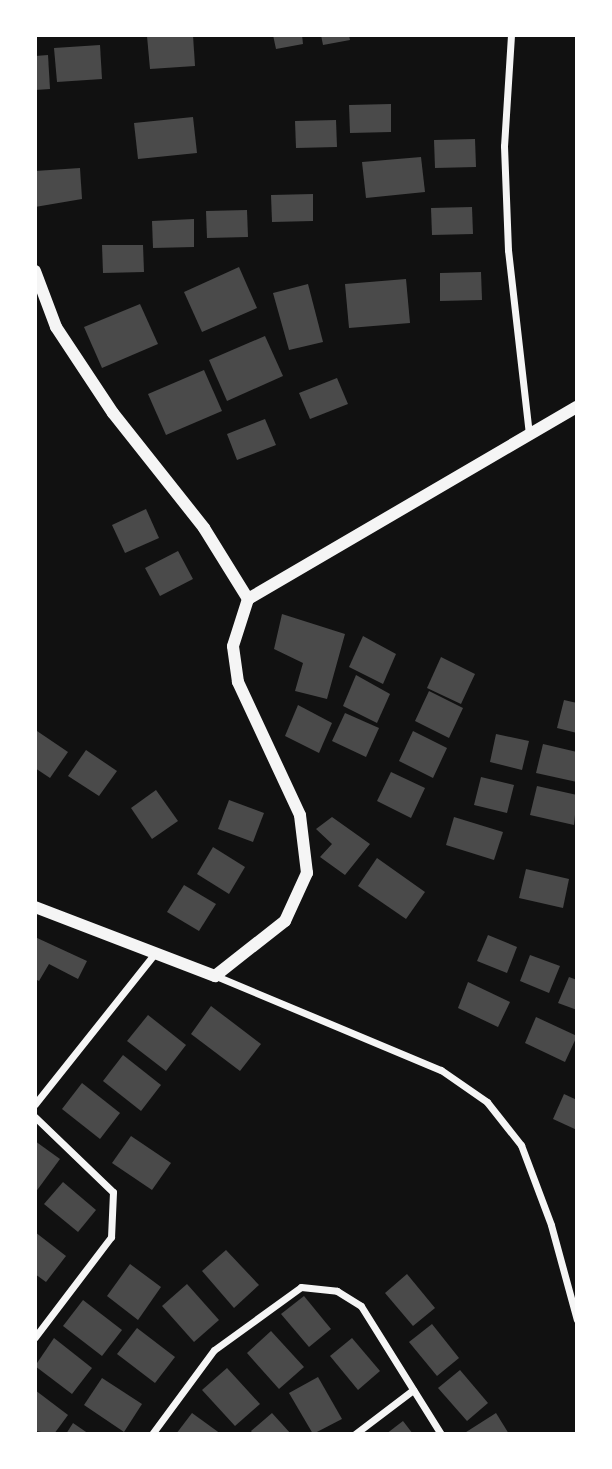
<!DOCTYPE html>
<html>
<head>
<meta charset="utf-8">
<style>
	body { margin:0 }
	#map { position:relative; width:612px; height:1469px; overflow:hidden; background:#111; font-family:Raleway,sans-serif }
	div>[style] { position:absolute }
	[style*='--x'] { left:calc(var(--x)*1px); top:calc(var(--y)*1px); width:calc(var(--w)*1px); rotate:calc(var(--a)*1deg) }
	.building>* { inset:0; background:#4a4a4a }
	.minor>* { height:7px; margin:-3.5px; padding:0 3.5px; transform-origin:3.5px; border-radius:3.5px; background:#f5f5f5 }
	.tertiary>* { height:12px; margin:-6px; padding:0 6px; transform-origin:6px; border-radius:6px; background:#f5f5f5 }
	span { translate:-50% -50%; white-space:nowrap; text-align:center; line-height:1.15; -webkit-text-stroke:5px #fff; paint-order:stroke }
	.frame { position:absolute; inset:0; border:37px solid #fff; pointer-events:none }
</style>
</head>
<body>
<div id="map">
	<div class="building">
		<div style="clip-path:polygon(193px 35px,195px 66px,150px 69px,147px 36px)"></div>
		<div style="clip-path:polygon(273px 35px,302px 35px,303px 44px,276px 49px)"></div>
		<div style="clip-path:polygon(321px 35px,349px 35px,350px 40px,323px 45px)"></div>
		<div style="clip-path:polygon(100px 45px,102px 79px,57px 82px,54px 48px)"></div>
		<div style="clip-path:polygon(48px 55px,50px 89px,35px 90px,35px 56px)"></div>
		<div style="clip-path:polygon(391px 104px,391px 132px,350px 133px,349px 105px)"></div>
		<div style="clip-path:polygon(193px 117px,197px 153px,138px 159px,134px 123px)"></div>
		<div style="clip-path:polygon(336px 120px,337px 147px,296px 148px,295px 121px)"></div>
		<div style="clip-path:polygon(475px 139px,476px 167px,435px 168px,434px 140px)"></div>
		<div style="clip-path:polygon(421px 157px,425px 192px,366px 198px,362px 162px)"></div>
		<div style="clip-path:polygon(80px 168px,82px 199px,35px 207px,35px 171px)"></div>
		<div style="clip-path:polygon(313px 194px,313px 221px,272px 222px,271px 195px)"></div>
		<div style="clip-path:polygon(472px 207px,473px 234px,432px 235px,431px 208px)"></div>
		<div style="clip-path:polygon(247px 210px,248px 237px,207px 238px,206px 211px)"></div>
		<div style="clip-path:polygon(194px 219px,194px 247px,153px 248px,152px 221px)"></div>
		<div style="clip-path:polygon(102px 245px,143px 245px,144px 272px,103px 273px)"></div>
		<div style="clip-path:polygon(239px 267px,257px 308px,202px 332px,184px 292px)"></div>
		<div style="clip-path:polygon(481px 272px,482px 300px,440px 301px,440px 273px)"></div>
		<div style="clip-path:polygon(406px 279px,410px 323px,349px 328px,345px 284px)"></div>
		<div style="clip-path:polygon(308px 284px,323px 342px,289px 350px,273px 293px)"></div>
		<div style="clip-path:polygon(140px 304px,158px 344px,102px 368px,84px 327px)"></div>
		<div style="clip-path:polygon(265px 336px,283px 376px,227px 401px,209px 360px)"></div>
		<div style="clip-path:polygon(204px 370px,222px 411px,166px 435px,148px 394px)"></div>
		<div style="clip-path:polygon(337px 378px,348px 404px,310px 419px,299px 393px)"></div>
		<div style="clip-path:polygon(265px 419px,276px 445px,237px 460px,227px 434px)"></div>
		<div style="clip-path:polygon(146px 509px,159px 538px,125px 553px,112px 525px)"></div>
		<div style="clip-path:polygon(178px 551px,193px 579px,160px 596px,145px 568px)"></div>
		<div style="clip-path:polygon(282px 614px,345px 634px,327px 699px,295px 691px,303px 663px,274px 649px)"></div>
		<div style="clip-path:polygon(363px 636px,396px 654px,383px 684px,349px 667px)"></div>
		<div style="clip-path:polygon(441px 657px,475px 674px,461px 704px,427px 688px)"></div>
		<div style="clip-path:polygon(356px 675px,390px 694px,377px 723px,343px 706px)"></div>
		<div style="clip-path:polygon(429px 691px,463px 708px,449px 738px,415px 721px)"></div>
		<div style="clip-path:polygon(564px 700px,577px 703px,577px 733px,557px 728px)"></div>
		<div style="clip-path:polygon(298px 705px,332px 723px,319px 753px,285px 736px)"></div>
		<div style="clip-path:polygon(345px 713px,379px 728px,366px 757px,332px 741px)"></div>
		<div style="clip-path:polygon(37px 731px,68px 752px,50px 778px,35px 768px)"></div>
		<div style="clip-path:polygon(413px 731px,447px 748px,433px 778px,399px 761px)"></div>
		<div style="clip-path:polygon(496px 734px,529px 741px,522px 770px,490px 762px)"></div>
		<div style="clip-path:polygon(543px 744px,577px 752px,577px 782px,536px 773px)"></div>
		<div style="clip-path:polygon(86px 750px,117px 771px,99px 796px,68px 776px)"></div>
		<div style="clip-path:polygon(391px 772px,425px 788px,411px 818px,377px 801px)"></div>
		<div style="clip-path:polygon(481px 777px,514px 785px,507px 813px,474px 805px)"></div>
		<div style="clip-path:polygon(537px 786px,577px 795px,574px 825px,530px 815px)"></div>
		<div style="clip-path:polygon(156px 790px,178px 821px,152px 839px,131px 808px)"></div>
		<div style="clip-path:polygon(229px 800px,264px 813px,253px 842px,218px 829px)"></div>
		<div style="clip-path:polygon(332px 817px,370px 844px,345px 875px,320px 857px,332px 844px,316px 829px)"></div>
		<div style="clip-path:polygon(454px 817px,503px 832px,494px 860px,446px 845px)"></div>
		<div style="clip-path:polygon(213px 847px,245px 867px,229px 894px,197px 874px)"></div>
		<div style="clip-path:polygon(377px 858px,425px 892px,406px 919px,358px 886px)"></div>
		<div style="clip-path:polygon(526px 869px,569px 879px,563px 908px,519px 898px)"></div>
		<div style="clip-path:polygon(184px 885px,216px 904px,199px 931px,167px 912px)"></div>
		<div style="clip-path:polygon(488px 935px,517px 947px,507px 973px,477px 961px)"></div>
		<div style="clip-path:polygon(35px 937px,87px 961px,78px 979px,49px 964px,39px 981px,35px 979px)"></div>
		<div style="clip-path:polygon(530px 955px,560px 966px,549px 993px,520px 981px)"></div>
		<div style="clip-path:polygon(569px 977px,577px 980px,577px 1010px,558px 1003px)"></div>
		<div style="clip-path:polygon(468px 982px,510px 1002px,498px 1027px,458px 1008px)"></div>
		<div style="clip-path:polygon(211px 1006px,261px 1044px,240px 1071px,191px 1034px)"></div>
		<div style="clip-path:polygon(148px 1015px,186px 1045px,166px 1071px,127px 1041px)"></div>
		<div style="clip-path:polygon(536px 1017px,577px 1036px,565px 1062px,525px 1043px)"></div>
		<div style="clip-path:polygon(123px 1055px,161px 1085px,141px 1111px,103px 1081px)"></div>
		<div style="clip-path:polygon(82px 1083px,120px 1113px,100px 1139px,62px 1109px)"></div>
		<div style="clip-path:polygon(564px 1094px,577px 1100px,577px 1130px,553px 1119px)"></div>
		<div style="clip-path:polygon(131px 1136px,171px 1163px,152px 1190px,112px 1163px)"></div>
		<div style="clip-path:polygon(35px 1141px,60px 1159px,35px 1193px)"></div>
		<div style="clip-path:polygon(63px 1182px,96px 1210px,78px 1232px,44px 1204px)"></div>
		<div style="clip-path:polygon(35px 1232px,66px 1256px,46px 1282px,35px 1274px)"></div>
		<div style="clip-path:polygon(226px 1250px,259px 1285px,234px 1308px,202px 1271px)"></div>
		<div style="clip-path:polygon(130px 1264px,161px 1287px,138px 1320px,107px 1296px)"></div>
		<div style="clip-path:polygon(407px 1274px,435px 1308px,413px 1326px,385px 1293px)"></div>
		<div style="clip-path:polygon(187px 1284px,219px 1320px,194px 1342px,162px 1306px)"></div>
		<div style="clip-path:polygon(304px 1296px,331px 1329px,309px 1347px,281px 1314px)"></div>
		<div style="clip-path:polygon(83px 1300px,122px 1330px,102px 1356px,63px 1326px)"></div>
		<div style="clip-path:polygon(432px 1324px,459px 1358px,437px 1376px,409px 1342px)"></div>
		<div style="clip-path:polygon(137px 1328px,175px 1357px,155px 1383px,117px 1354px)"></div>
		<div style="clip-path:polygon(271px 1331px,304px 1367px,279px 1389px,247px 1353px)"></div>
		<div style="clip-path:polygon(54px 1338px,92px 1368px,72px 1394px,35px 1366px)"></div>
		<div style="clip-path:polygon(352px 1338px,380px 1371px,358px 1390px,330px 1356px)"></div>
		<div style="clip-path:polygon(227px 1368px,260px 1404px,235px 1426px,202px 1390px)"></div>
		<div style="clip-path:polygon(460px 1370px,488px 1403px,467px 1421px,438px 1388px)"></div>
		<div style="clip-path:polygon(318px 1377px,342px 1419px,313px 1434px,289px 1393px)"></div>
		<div style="clip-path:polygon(102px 1378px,142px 1404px,124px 1432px,84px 1405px)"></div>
		<div style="clip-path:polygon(35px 1390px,68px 1415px,54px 1434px,35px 1431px)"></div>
		<div style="clip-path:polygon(192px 1413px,221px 1434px,176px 1434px)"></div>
		<div style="clip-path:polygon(272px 1413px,291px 1434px,253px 1434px,251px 1431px)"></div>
		<div style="clip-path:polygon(496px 1413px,509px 1434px,463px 1434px)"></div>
		<div style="clip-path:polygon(403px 1421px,413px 1434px,386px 1434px)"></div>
		<div style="clip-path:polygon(73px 1423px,89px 1434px,66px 1434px)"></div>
	</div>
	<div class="minor">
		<div style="--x:511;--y:35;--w:111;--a:93.6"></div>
		<div style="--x:504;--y:146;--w:104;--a:87.8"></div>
		<div style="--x:508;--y:250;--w:186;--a:83.5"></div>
		<div style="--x:216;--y:976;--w:244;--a:22.7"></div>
		<div style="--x:441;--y:1070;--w:56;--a:34.8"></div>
		<div style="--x:487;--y:1102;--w:55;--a:51.7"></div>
		<div style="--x:521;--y:1145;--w:85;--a:69.4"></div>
		<div style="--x:551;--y:1225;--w:98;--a:74.7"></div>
		<div style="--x:35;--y:1104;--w:193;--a:-51.5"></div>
		<div style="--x:35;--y:1117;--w:108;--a:43.9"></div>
		<div style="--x:113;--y:1192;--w:45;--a:92.5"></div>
		<div style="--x:111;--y:1237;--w:126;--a:127.2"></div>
		<div style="--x:152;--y:1434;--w:104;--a:-53.6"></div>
		<div style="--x:214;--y:1350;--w:107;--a:-35.9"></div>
		<div style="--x:301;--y:1287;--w:36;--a:6"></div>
		<div style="--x:337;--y:1291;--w:28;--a:32"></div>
		<div style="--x:361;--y:1306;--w:151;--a:58"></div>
		<div style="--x:355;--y:1434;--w:73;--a:-37.2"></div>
	</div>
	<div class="tertiary">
		<div style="--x:35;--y:271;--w:60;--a:69.4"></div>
		<div style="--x:56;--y:327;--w:103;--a:56.5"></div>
		<div style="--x:113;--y:413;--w:147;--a:51.6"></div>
		<div style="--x:204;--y:528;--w:84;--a:58.2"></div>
		<div style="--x:35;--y:907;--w:193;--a:21"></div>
		<div style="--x:215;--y:976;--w:89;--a:-38.2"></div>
		<div style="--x:285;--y:921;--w:53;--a:-65.4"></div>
		<div style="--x:307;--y:873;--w:58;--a:-96.9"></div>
		<div style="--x:300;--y:815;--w:147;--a:-115"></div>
		<div style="--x:238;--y:682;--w:36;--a:-98"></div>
		<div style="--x:233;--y:646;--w:49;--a:-72.3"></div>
		<div style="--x:248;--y:599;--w:381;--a:-30.3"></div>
	</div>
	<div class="frame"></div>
</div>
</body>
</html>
